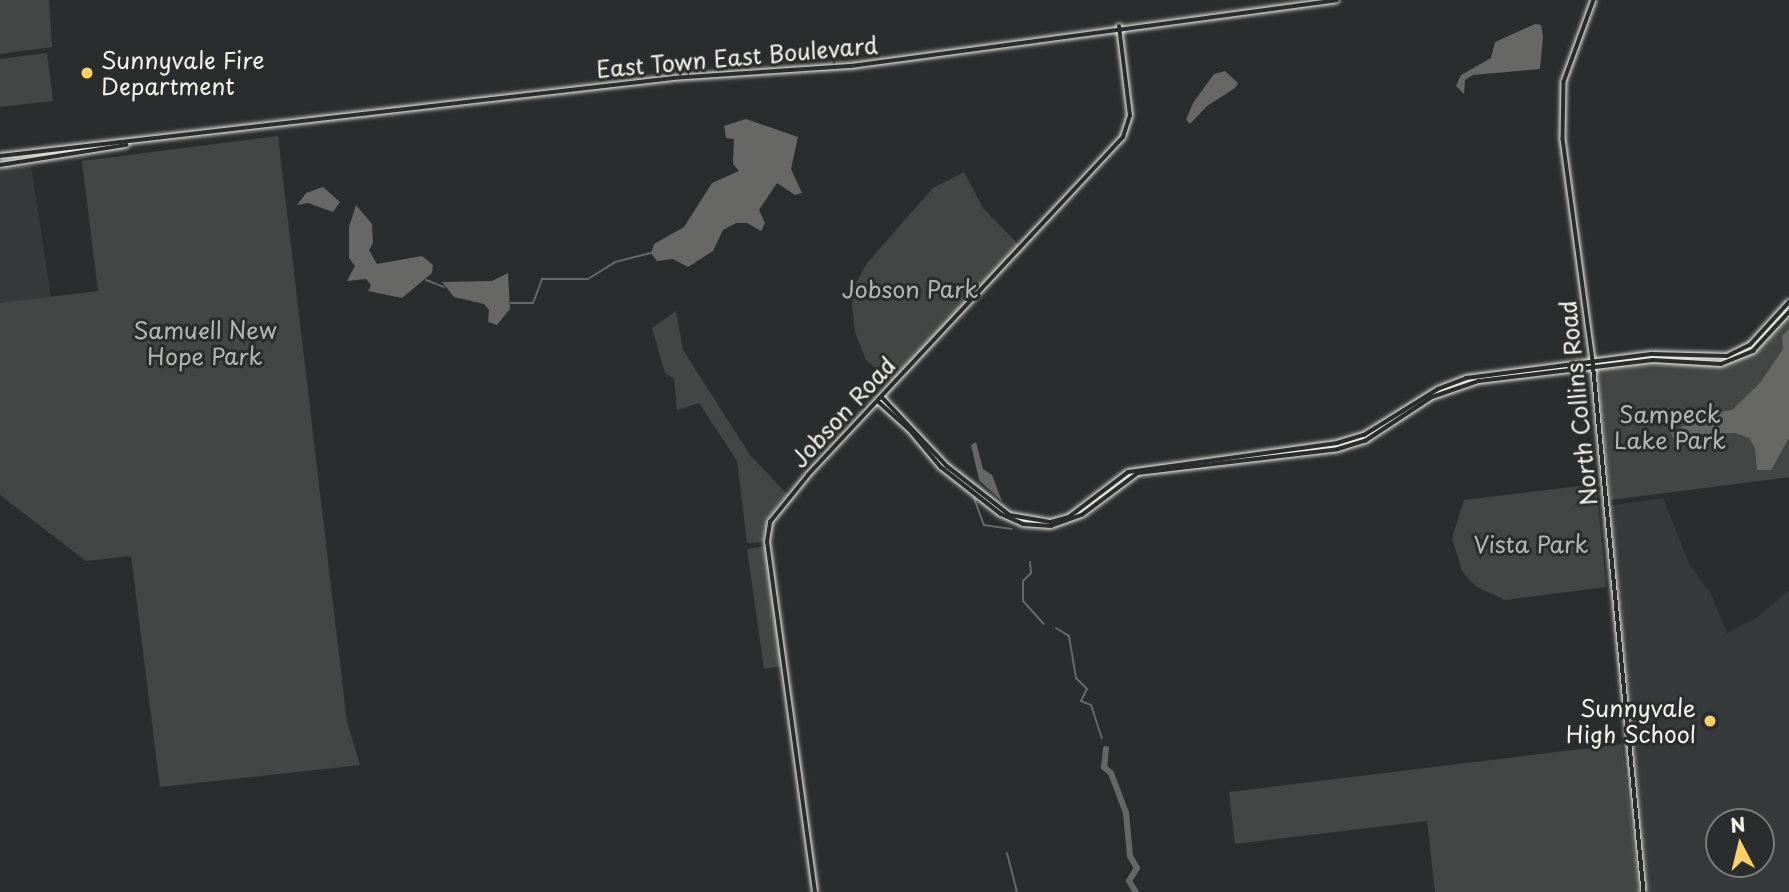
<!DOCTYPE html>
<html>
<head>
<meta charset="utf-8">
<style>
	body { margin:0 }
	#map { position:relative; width:1789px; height:892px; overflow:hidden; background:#2a2d2e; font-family:"Playpen Sans",sans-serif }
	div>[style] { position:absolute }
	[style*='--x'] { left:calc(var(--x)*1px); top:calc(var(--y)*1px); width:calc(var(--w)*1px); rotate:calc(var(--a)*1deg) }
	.built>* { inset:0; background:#373a3a }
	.green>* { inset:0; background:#444645 }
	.water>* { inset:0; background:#676866 }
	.stream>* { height:2px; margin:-1px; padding:0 1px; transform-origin:1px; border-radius:1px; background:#676866 }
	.river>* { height:6px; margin:-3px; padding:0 3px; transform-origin:3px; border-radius:3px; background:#676866 }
	.roads { filter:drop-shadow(0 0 2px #f4f1e8) drop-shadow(0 0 2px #f4f1e8) }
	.tertiary>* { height:3.5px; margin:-1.75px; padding:0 1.75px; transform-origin:1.75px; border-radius:1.75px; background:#2a2d2e }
	.dots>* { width:19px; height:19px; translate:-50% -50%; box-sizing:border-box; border:4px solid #2a2d2e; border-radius:50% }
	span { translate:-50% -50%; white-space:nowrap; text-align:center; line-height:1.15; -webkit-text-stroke:6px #2a2d2e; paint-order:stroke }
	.street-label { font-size:23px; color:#f4f1e8 }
	.poi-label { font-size:23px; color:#f4f1e8 }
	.left { translate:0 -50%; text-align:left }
	.right { translate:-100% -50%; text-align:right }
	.park-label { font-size:23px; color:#b6b5af }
	.north { position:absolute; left:1705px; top:808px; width:70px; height:70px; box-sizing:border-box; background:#2a2d2e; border:2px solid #7b7b78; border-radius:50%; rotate:353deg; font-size:19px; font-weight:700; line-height:28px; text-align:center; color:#f4f1e8 }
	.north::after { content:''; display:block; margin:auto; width:24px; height:32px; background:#ffd166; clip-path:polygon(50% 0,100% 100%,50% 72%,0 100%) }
</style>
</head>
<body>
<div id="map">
	<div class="built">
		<div style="clip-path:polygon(31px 166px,51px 297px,0 303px,0 169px)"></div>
		<div style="clip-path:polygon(evenodd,1663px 498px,1689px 564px,1710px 592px,1727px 633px,1758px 617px,1789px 590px,1789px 892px,1649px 892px,1610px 506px,1663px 498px,1719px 822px,1761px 822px,1761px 864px,1719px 864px,1719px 822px)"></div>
	</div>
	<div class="green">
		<div style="clip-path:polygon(0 0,49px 0,52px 47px,0 54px)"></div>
		<div style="clip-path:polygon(47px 53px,53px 101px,0 107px,0 59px)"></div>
		<div style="clip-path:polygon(278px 136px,347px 722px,360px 765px,160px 787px,131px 556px,86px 561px,0 495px,0 303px,98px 291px,82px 161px)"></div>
		<div style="clip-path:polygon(964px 172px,983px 208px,1019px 245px,892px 382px,866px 360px,855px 332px,852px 304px,856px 283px,867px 263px,933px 188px)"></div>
		<div style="clip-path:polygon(676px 311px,683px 350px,750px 455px,787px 494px,768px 518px,763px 542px,747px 543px,737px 461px,699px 403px,677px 410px,674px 379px,665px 373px,652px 328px)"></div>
		<div style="clip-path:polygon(1789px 314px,1789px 477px,1611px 500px,1597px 368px,1660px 362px,1722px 365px,1754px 351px)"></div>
		<div style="clip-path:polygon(1596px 484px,1606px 587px,1505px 600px,1475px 586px,1462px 571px,1452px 538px,1464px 500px)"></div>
		<div style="clip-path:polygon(766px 546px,783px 666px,764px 669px,747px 549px)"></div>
		<div style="clip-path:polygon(1622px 744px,1639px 892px,1435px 892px,1427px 821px,1235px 844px,1229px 792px)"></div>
	</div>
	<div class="water">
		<div style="clip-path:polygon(1535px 24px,1541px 25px,1543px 36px,1540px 69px,1473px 75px,1465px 80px,1464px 94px,1456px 86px,1461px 75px,1491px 58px,1495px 42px)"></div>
		<div style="clip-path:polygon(1225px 71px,1238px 83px,1235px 88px,1207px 106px,1190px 124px,1186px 120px,1193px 103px,1214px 74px)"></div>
		<div style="clip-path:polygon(746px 119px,798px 137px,791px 169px,802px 193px,795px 195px,777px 183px,759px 210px,765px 223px,761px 231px,747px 223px,736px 223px,723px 230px,713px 251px,688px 267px,673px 259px,657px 261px,651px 253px,654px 244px,684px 227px,712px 183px,739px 171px,733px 164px,734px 139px,726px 138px,724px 126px)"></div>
		<div style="clip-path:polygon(323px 187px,340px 202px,333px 212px,308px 203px,297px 205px,306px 193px)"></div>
		<div style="clip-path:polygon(356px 205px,372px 224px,373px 243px,369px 250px,377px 264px,422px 256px,433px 265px,432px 273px,402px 298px,368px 291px,371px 285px,366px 279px,347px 281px,355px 266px,349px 258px,349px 227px)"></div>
		<div style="clip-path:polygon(508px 273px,510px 309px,497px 325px,488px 322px,489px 310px,484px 304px,454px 297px,442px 282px,492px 281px)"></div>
		<div style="clip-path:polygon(1789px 329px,1789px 438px,1771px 470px,1757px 470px,1755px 448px,1749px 438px,1736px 433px,1702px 434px,1675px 444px,1671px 432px,1708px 414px,1732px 410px,1760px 383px,1783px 349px,1782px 336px)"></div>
		<div style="clip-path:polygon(976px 442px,983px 469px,992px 475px,1002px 501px,979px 480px,971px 445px)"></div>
	</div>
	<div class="stream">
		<div style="--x:426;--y:280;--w:19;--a:21"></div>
		<div style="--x:511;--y:303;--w:22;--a:0"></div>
		<div style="--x:533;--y:303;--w:26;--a:-69"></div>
		<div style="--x:542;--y:279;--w:46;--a:0"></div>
		<div style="--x:588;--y:279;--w:32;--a:-32"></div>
		<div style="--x:615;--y:262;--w:37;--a:-14"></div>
		<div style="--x:974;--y:498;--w:29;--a:70"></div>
		<div style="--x:984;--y:525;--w:28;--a:8"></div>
		<div style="--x:1030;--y:562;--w:11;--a:85"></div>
		<div style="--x:1031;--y:573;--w:11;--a:135"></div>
		<div style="--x:1023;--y:581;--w:20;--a:90"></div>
		<div style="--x:1023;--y:601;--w:31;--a:48"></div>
		<div style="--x:1056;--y:628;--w:15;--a:32"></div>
		<div style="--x:1069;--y:636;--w:43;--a:80.5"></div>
		<div style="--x:1076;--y:678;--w:16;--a:45"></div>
		<div style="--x:1087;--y:689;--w:13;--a:117"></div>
		<div style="--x:1081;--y:701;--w:11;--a:22"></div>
		<div style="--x:1091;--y:705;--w:35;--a:72"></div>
		<div style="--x:1007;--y:853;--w:40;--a:75.6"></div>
	</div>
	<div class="river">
		<div style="--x:1106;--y:749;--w:18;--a:96"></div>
		<div style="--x:1104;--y:767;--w:9;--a:41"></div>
		<div style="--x:1111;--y:773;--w:43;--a:69.4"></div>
		<div style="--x:1126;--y:813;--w:43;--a:84.7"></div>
		<div style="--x:1130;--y:856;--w:14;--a:60"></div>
		<div style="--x:1137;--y:868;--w:15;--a:122"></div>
		<div style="--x:1129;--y:881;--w:13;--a:58"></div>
	</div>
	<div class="roads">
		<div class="tertiary">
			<div style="--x:1594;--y:0;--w:87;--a:110.1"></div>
			<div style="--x:1564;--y:82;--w:57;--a:91"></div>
			<div style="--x:1563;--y:139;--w:224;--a:82.3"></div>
			<div style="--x:1593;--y:361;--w:533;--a:84.51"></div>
			<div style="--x:0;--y:156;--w:678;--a:-6.6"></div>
			<div style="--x:674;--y:78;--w:177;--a:-3.9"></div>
			<div style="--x:851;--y:66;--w:490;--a:-7.7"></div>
			<div style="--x:0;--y:165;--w:128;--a:-9"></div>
			<div style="--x:882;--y:397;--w:95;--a:46.7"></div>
			<div style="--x:947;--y:466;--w:80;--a:37.9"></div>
			<div style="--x:1010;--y:515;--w:42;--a:9.7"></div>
			<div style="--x:1051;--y:522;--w:19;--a:-16"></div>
			<div style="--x:1069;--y:517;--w:74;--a:-37.3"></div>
			<div style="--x:1128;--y:472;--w:211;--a:-7.9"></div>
			<div style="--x:1337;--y:443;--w:28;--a:-17"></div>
			<div style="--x:1364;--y:435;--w:87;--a:-31.9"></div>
			<div style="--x:1438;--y:389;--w:30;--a:-21"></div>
			<div style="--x:1466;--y:378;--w:188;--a:-7.4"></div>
			<div style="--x:1652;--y:354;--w:75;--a:1.5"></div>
			<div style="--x:1727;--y:356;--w:25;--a:-26"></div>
			<div style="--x:1750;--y:345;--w:58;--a:-47.8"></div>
			<div style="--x:878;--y:401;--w:45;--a:42.3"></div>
			<div style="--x:911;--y:431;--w:47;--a:50.2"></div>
			<div style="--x:941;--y:467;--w:76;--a:38.1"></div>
			<div style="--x:1001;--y:514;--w:24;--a:24"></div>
			<div style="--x:1023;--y:524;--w:28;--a:4"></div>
			<div style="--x:1051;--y:526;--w:33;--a:-20"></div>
			<div style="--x:1082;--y:515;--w:70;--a:-36.9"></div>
			<div style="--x:1138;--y:473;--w:201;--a:-6.8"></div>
			<div style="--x:1338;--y:449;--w:28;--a:-17"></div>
			<div style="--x:1365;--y:441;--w:80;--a:-33.3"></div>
			<div style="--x:1432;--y:397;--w:50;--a:-18.8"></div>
			<div style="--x:1479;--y:381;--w:175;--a:-6.9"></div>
			<div style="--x:1653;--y:360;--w:68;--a:3.4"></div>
			<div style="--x:1721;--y:364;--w:35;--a:-22"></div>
			<div style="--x:1753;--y:351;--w:53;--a:-47.3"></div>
			<div style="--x:815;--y:892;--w:353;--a:-97.8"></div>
			<div style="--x:767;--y:542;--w:20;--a:-81"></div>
			<div style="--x:770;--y:522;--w:60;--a:-51"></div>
			<div style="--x:808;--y:475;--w:462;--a:-47"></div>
			<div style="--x:1123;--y:137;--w:22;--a:-72"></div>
			<div style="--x:1130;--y:116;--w:90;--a:-97"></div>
		</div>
	</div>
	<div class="dots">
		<div style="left:87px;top:73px;background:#ffd166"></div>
		<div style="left:1710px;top:721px;background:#ffd166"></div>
	</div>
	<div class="street-label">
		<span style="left:737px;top:57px;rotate:-5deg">East Town East Boulevard</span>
		<span style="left:1578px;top:403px;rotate:-96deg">North Collins Road</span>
		<span style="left:843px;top:412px;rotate:-47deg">Jobson Road</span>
	</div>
	<div class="poi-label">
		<span class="left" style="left:101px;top:73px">Sunnyvale Fire<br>Department</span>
		<span class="right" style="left:1696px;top:721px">Sunnyvale<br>High School</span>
	</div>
	<div class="park-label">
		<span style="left:910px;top:289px">Jobson Park</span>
		<span style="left:205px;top:343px">Samuell New<br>Hope Park</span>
		<span style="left:1670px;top:427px">Sampeck<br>Lake Park</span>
		<span style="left:1531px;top:544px">Vista Park</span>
	</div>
	<div class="north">N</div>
</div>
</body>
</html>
